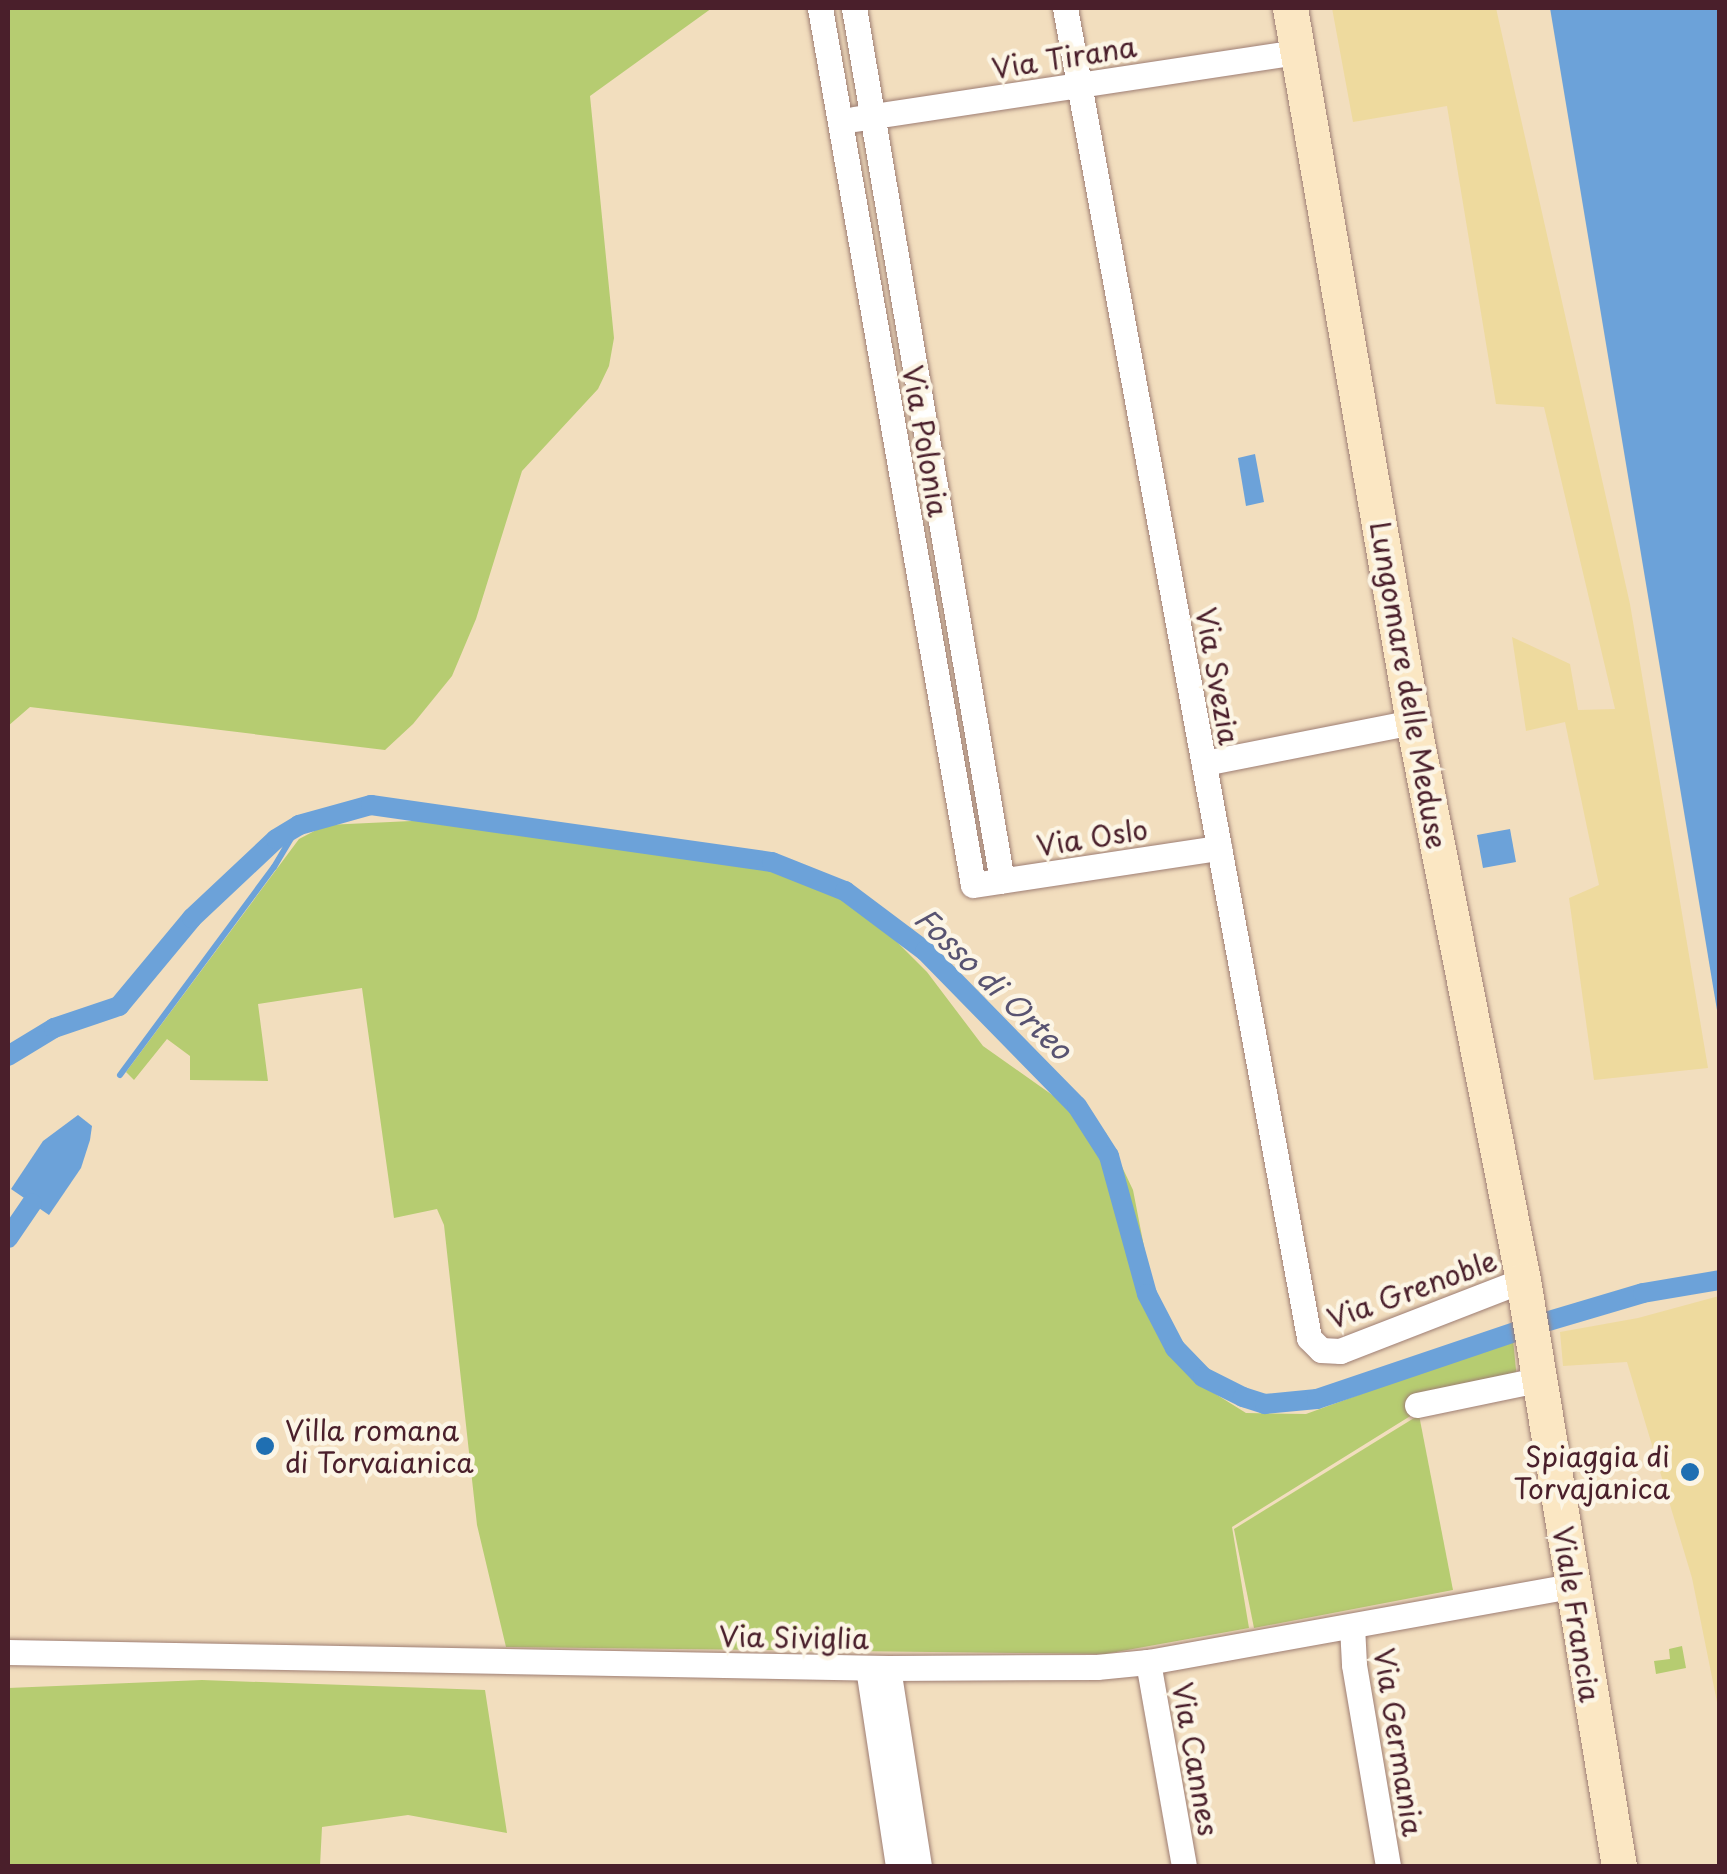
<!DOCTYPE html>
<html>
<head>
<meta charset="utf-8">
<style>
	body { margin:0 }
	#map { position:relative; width:1727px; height:1874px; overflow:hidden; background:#f2debe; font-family:"Playpen Sans",sans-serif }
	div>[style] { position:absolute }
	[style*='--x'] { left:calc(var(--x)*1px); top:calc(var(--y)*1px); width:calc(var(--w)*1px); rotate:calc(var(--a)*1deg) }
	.green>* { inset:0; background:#b6cc71 }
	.sand>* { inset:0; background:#eeda9e }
	.water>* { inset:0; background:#6ca2d9 }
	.stream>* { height:6px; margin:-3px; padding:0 3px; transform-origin:3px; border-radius:3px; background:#6ca2d9 }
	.canal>* { height:20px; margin:-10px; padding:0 10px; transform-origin:10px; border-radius:10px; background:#6ca2d9 }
	.roads { filter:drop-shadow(0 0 2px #9e7e74) drop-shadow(0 0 2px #9e7e74) }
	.street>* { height:25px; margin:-12.5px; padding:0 12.5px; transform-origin:12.5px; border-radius:12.5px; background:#fff }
	.secondary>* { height:35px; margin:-17.5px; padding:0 17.5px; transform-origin:17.5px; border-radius:17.5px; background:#fbe7c3 }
	.dots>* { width:28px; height:28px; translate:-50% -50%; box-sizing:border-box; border:5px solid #fcf5e5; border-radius:50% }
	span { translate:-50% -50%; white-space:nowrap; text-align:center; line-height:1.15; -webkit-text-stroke:9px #fcf5e5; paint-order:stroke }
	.street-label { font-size:28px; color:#4a1f2b }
	.poi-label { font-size:28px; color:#4a1f2b }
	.left { translate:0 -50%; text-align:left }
	.right { translate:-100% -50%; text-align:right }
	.water-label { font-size:30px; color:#585371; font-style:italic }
	.frame { position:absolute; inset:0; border:10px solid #4a1f2b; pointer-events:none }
</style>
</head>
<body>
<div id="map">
	<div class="green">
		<div style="clip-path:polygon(8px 8px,712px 8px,590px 96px,614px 338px,609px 366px,598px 389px,522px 471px,476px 619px,452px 676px,413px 724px,385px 750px,30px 707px,8px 726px)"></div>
		<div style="clip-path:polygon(433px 820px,478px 824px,527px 820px,642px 834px,715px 858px,774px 868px,827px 889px,873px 918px,927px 972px,983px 1046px,1106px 1133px,1133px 1190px,1155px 1303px,1168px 1339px,1193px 1380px,1246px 1413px,1306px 1414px,1513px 1339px,1517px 1380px,1420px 1410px,1232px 1527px,1249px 1628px,1105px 1654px,506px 1647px,477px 1525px,444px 1225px,437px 1209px,394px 1218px,362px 988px,258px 1004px,268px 1081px,190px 1080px,190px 1056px,167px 1039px,134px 1080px,126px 1072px,299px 839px,326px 825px)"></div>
		<div style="clip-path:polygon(1419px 1415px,1453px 1590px,1254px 1628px,1234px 1529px)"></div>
		<div style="clip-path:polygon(1682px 1646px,1686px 1668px,1656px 1674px,1654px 1661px,1670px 1659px,1669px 1649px)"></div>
		<div style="clip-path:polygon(202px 1680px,485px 1690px,507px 1833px,408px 1815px,322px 1827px,320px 1866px,8px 1866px,8px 1688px)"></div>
	</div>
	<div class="sand">
		<div style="clip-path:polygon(1332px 8px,1496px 8px,1630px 604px,1708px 1068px,1594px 1080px,1569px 898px,1599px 885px,1565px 722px,1526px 731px,1512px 637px,1570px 664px,1578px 710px,1615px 709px,1544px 407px,1496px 404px,1447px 106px,1353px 122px)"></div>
		<div style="clip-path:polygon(1719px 1296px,1720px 1296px,1719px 1712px,1692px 1578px,1627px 1362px,1563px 1366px,1560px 1332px,1638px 1318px)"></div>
	</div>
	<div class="water">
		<div style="clip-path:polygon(1550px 8px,1719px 8px,1719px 1022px)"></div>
		<div style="clip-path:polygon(1255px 454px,1264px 502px,1246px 506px,1238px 458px)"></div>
		<div style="clip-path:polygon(1510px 829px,1516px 862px,1483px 868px,1477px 835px)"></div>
		<div style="clip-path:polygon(78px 1115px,92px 1126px,90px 1140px,81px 1168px,49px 1215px,11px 1189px,43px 1141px)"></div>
	</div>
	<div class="stream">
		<div style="--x:120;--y:1075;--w:259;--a:-53.5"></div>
		<div style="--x:274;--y:867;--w:49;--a:-59.2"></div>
	</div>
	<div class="canal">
		<div style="--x:8;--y:1056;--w:54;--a:-31.3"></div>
		<div style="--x:54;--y:1028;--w:69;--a:-18.7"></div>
		<div style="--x:119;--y:1006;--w:114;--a:-50.3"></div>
		<div style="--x:192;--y:918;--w:115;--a:-43.2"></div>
		<div style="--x:276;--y:839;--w:27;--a:-31"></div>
		<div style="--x:299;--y:825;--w:75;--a:-15.5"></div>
		<div style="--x:371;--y:805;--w:405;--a:8.1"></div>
		<div style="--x:772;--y:862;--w:79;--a:21.7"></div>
		<div style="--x:845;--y:891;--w:100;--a:36.9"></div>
		<div style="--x:925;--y:951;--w:217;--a:45.6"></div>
		<div style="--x:1077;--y:1106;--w:59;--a:57.4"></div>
		<div style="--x:1109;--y:1156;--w:143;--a:74.6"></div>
		<div style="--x:1147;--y:1294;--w:61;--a:62.6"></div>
		<div style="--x:1175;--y:1348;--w:40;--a:46"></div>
		<div style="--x:1203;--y:1377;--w:45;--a:26.6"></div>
		<div style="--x:1243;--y:1397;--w:23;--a:18"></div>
		<div style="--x:1265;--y:1404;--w:52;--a:-5.5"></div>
		<div style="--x:1317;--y:1399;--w:237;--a:-18.7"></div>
		<div style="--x:1542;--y:1323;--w:105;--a:-16.5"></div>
		<div style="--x:1643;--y:1293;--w:78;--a:-9.6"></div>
		<div style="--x:8;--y:1238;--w:42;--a:-55.6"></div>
	</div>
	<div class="roads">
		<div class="street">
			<div style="--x:820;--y:8;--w:890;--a:80.1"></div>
			<div style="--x:973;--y:885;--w:249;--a:-8.6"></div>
			<div style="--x:854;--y:8;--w:885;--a:80.38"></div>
			<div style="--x:1065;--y:8;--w:1352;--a:79.6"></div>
			<div style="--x:1309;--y:1338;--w:17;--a:45"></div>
			<div style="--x:1321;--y:1350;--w:19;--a:3"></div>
			<div style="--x:1340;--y:1351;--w:196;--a:-21.2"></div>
			<div style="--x:854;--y:119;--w:448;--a:-8.6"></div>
			<div style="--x:1204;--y:763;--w:213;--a:-11.1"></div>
			<div style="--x:1417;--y:1405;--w:124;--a:-11.7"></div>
			<div style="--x:1352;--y:1626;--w:39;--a:87"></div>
			<div style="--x:1354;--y:1665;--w:204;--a:80.4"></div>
			<div style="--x:8;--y:1652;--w:880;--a:1.04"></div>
			<div style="--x:888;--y:1668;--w:209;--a:-0.3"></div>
			<div style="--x:1097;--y:1667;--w:51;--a:-5.6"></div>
			<div style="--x:1148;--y:1662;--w:431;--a:-10.2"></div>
			<div style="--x:1148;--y:1662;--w:207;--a:80"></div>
			<div style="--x:868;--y:1668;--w:200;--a:81.4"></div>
			<div style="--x:888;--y:1668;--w:200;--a:81.1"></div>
		</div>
		<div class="secondary">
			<div style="--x:1290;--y:8;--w:725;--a:80.23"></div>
			<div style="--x:1413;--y:722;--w:569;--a:78.85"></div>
			<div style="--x:1523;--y:1280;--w:594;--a:80.7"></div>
		</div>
	</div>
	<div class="dots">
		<div style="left:265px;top:1446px;background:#1f6fb2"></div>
		<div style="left:1690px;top:1472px;background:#1f6fb2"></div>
	</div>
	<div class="street-label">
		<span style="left:1064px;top:57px;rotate:-9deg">Via Tirana</span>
		<span style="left:926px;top:441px;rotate:80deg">Via Polonia</span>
		<span style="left:1218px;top:676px;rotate:80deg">Via Svezia</span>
		<span style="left:1409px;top:685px;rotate:80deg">Lungomare delle Meduse</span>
		<span style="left:1092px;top:837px;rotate:-9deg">Via Oslo</span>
		<span style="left:1412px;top:1289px;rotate:-20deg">Via Grenoble</span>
		<span style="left:1577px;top:1614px;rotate:81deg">Viale Francia</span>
		<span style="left:794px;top:1637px;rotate:1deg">Via Siviglia</span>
		<span style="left:1399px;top:1742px;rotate:81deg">Via Germania</span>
		<span style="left:1196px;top:1759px;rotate:80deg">Via Cannes</span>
	</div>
	<div class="poi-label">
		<span class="left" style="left:285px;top:1446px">Villa romana<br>di Torvaianica</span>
		<span class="right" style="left:1670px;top:1472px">Spiaggia di<br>Torvajanica</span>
	</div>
	<div class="water-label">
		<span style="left:994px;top:983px;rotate:44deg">Fosso di Orteo</span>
	</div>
	<div class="frame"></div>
</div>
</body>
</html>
